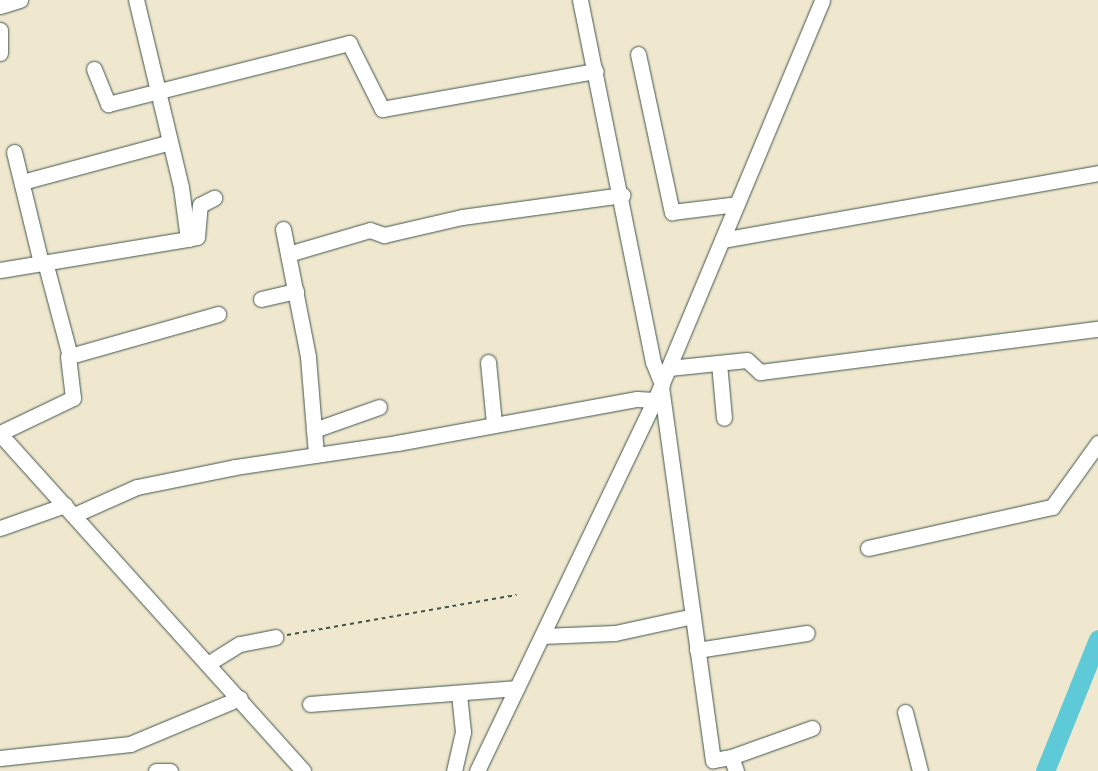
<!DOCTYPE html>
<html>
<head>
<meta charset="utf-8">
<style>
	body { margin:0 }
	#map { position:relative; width:1098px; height:771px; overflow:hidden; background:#efe7ce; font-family:"Old Standard TT",serif }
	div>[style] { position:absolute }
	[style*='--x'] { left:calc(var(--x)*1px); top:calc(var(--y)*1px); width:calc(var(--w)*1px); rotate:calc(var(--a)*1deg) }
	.river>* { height:19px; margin:-9.5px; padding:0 9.5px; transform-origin:9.5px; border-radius:9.5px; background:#5ec9d7 }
	.path>* { height:2px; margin-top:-1px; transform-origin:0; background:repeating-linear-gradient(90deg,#3e564b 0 4px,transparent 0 8px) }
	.roads { filter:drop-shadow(0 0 1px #3e564b) drop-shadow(0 0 1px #3e564b) }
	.minor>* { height:15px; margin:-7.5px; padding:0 7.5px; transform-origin:7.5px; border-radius:7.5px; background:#fff }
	span { translate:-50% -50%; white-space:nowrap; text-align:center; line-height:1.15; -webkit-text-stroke:4.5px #f7f3e8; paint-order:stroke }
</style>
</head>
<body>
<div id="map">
	<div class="river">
		<div style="--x:1045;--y:771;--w:142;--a:-68.1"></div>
	</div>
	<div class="path">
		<div style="--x:287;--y:635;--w:233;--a:-9.9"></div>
	</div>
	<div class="roads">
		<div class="minor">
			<div style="--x:580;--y:0;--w:369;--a:78.6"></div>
			<div style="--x:653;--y:362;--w:24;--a:68"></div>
			<div style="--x:0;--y:6;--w:21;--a:-17"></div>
			<div style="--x:0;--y:30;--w:23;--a:90"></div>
			<div style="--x:638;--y:54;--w:162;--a:77.9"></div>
			<div style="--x:672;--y:212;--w:65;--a:-7"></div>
			<div style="--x:94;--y:69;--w:38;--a:68"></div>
			<div style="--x:108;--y:104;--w:249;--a:-14.2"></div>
			<div style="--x:349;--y:43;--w:74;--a:63.4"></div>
			<div style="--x:382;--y:109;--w:217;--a:-10.1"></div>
			<div style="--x:14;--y:152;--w:114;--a:76.3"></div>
			<div style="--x:22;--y:182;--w:153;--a:-15.1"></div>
			<div style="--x:283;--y:229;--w:130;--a:78.9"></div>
			<div style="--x:308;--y:357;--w:98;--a:85.3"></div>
			<div style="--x:188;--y:239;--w:9;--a:-13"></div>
			<div style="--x:197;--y:237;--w:32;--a:-85"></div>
			<div style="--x:200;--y:205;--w:16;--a:-27"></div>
			<div style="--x:722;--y:240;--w:382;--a:-10.1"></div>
			<div style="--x:288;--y:254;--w:85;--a:-16.3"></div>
			<div style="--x:370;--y:230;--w:15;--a:20"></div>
			<div style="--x:384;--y:235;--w:80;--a:-13"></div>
			<div style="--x:462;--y:217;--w:162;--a:-7.8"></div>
			<div style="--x:45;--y:262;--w:97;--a:75.1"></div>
			<div style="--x:70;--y:356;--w:154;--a:-15.8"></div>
			<div style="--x:0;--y:270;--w:191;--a:-9.4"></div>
			<div style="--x:188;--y:239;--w:52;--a:-97.7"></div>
			<div style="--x:181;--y:187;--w:192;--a:-103.5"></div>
			<div style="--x:261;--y:299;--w:36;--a:-13"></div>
			<div style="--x:488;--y:362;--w:61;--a:84.4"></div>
			<div style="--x:719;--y:363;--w:55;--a:84.8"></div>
			<div style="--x:669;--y:368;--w:78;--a:-5.9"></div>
			<div style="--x:747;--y:360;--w:18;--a:43"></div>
			<div style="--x:760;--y:372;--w:341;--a:-7.3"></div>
			<div style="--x:661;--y:386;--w:378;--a:82.1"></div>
			<div style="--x:713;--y:760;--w:18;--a:-9"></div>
			<div style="--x:731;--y:757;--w:15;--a:70"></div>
			<div style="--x:314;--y:430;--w:69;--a:-19.5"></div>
			<div style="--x:0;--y:433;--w:81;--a:-25.6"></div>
			<div style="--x:73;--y:398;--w:42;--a:-96.8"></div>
			<div style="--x:0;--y:434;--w:453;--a:48"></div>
			<div style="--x:74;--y:515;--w:69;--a:-24"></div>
			<div style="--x:137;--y:487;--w:100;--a:-11.5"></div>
			<div style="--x:235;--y:467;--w:164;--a:-8.4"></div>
			<div style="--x:397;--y:443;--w:244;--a:-10.4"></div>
			<div style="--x:637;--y:399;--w:18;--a:3"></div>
			<div style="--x:0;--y:528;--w:69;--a:-19.5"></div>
			<div style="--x:868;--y:548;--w:189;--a:-12.6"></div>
			<div style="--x:1052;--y:507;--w:79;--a:-54.3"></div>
			<div style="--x:542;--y:636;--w:73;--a:-2.4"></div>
			<div style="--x:615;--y:633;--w:80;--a:-12.3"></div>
			<div style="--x:697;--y:650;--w:111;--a:-8.8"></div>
			<div style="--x:209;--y:663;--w:36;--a:-32"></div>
			<div style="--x:240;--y:644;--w:36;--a:-11"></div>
			<div style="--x:310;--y:704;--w:207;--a:-4.4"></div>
			<div style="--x:905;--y:712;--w:61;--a:75.7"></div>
			<div style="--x:731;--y:757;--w:86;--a:-19.7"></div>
			<div style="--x:0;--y:758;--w:131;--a:-6.1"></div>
			<div style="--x:130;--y:744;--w:119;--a:-22.7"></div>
			<div style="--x:156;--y:771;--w:14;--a:0"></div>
			<div style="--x:454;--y:771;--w:40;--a:-77"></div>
			<div style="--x:463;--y:732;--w:39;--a:-96"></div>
			<div style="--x:477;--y:771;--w:411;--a:-64.4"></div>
			<div style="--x:655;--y:400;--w:433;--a:-67.3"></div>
		</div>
	</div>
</div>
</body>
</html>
